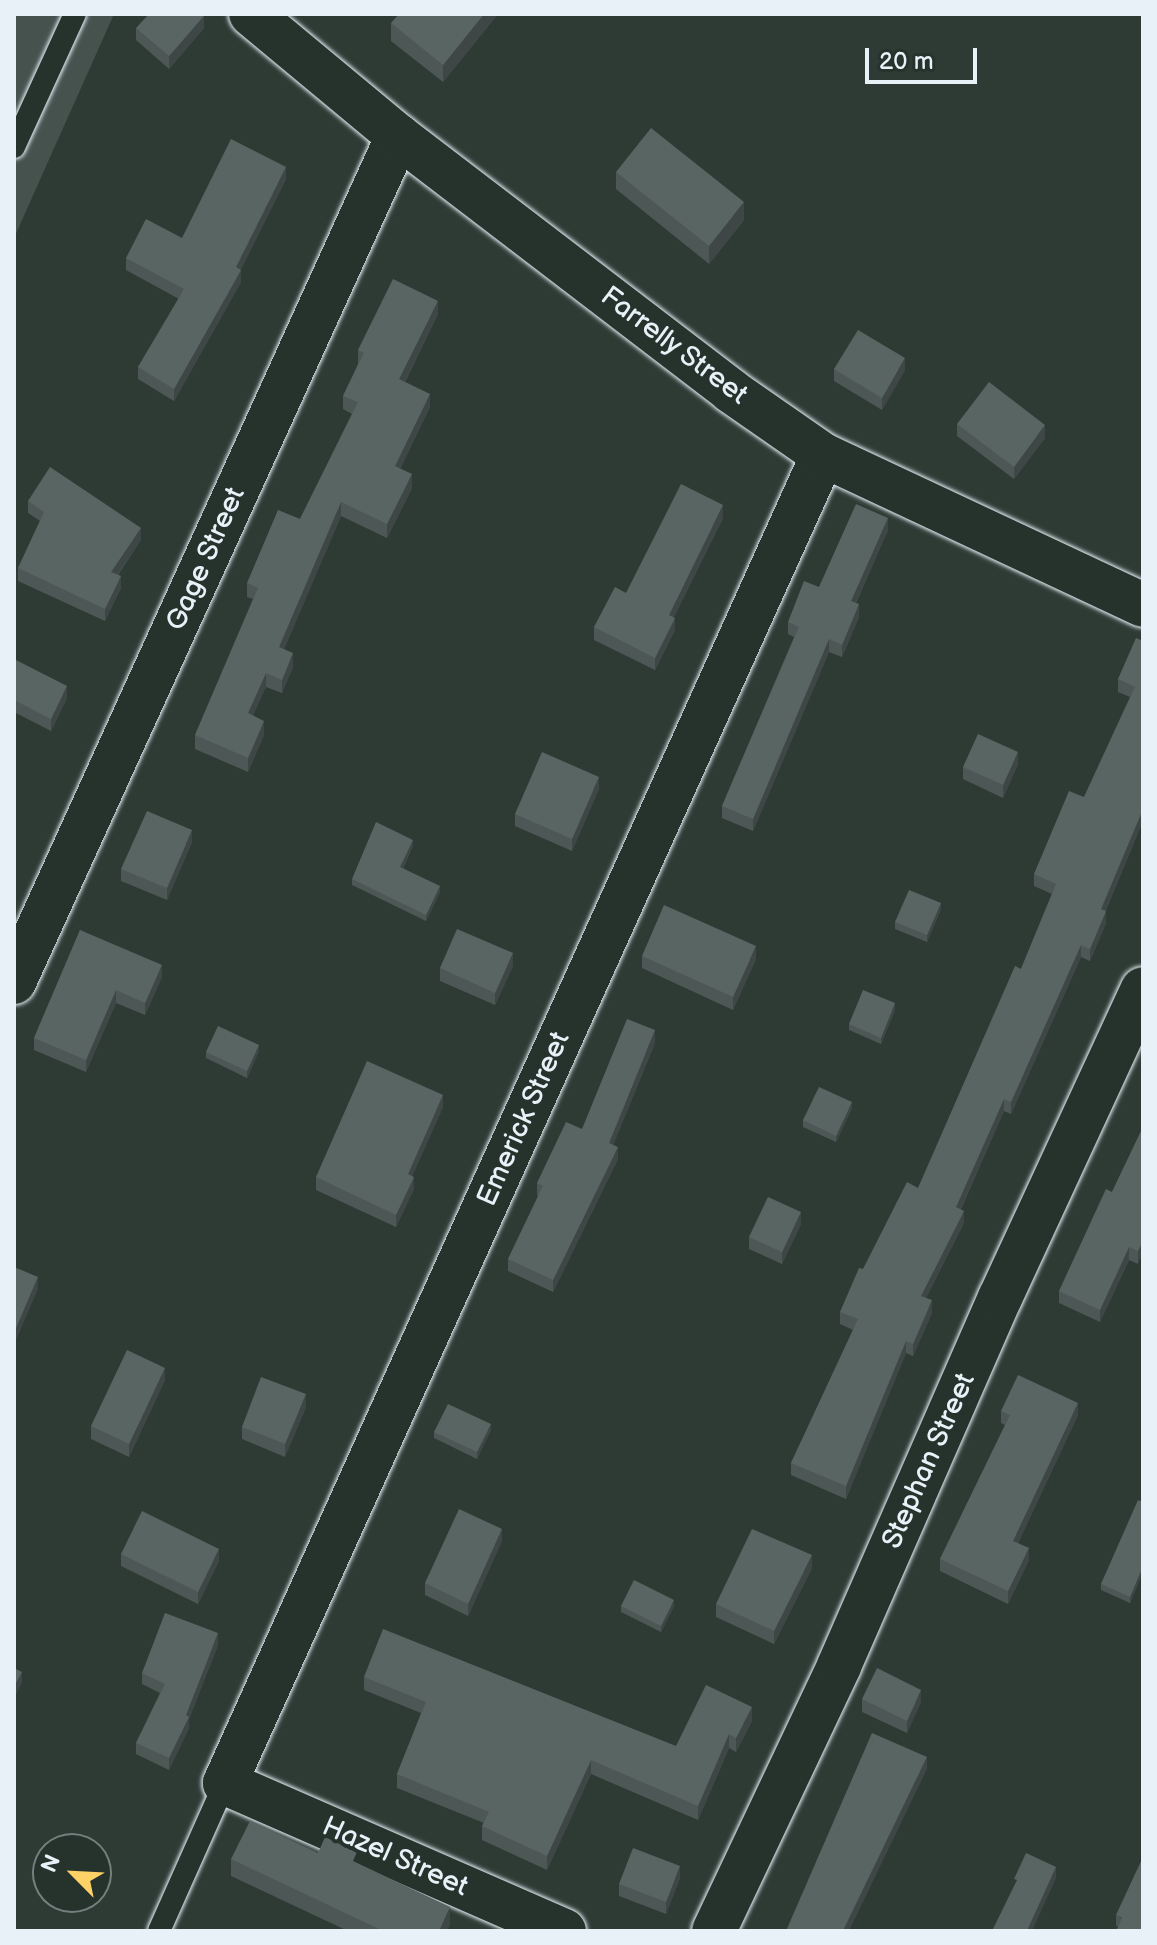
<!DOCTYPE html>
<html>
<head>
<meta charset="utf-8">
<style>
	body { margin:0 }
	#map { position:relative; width:1157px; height:1945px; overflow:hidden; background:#2e3b35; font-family:"Balsamiq Sans",sans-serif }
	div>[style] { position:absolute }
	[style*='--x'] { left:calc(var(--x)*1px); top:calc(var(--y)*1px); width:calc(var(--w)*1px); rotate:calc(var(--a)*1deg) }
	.green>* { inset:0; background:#45524e }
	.roads { filter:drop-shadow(0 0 2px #e8f1f8) drop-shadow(0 0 2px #e8f1f8) }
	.lane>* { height:22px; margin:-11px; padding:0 11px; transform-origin:11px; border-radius:11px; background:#26332d }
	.street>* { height:44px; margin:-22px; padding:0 22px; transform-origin:22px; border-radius:22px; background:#26332d }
	.secondary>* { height:44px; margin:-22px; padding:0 22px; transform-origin:22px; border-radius:22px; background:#26332d }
	.wall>* { inset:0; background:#4d5755 }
	.shaded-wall>* { inset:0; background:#3e4745 }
	.building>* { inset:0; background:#596563 }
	span { translate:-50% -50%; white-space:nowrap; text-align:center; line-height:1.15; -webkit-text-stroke:8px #26332d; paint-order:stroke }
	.street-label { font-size:28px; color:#e8f1f8 }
	.frame { position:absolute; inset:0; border:16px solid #e8f1f8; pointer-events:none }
	.north { position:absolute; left:32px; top:1833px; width:80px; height:80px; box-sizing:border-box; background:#26332d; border:2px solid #747f7e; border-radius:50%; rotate:294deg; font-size:22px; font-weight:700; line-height:32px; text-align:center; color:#e8f1f8 }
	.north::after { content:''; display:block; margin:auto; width:28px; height:36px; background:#ffd166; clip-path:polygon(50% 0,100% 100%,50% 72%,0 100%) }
	.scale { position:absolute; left:865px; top:48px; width:112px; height:36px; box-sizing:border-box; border:4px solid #e8f1f8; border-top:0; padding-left:10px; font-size:24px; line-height:28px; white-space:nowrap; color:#e8f1f8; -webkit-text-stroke:6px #26332d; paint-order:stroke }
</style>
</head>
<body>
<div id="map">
	<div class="green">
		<div style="clip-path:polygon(14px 14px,114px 14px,14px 238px)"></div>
	</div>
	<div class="roads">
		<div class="lane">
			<div style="--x:14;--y:147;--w:146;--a:-65.4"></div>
			<div style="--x:159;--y:1931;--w:162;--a:-66"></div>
		</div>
		<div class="street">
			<div style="--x:14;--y:982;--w:929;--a:-65.59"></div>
			<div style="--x:564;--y:1931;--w:370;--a:-156.4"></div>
			<div style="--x:225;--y:1783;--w:1456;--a:-65.76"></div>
		</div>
		<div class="secondary">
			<div style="--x:251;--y:14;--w:191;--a:39.7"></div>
			<div style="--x:398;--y:136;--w:419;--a:37.4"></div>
			<div style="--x:731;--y:391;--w:112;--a:34.8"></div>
			<div style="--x:823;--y:455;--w:353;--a:25.1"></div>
			<div style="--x:714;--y:1931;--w:293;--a:-64.7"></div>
			<div style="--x:839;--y:1666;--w:402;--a:-66.4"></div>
			<div style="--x:1000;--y:1298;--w:340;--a:-65.2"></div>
		</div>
	</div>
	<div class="wall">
		<div style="clip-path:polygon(498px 14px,443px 82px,391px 41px,391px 23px)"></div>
		<div style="clip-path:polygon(136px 28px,204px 28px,169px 69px,136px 40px)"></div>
		<div style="clip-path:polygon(616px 172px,744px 220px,709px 264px,616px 189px)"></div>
		<div style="clip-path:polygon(286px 179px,241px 269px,241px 282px,174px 401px,138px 379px,138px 367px,179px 299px,126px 270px,126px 258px,182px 238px)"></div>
		<div style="clip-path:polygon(438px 314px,405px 382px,430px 407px,400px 469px,412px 488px,387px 538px,341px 516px,284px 649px,293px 667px,282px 693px,266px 687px,253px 715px,264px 735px,248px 772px,195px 749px,195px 735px,253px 599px,247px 597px,247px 583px,300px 519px,352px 414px,343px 409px,343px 396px,358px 364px,358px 350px)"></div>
		<div style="clip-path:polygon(834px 369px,905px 370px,882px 410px,834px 381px)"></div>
		<div style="clip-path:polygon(957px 424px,1045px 438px,1014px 479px,957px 436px)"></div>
		<div style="clip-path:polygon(28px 501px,141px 540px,118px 575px,121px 588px,105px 621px,18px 581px,18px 568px,40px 521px,28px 513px)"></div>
		<div style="clip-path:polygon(723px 518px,674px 617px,675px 630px,655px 670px,594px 640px,594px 627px,626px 593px)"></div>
		<div style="clip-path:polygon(888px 530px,856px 603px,859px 617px,842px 657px,829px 652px,753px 831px,722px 818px,722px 806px,794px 637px,788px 634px,788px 622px,819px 587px)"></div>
		<div style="clip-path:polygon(1143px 641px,1143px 821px,1106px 910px,1106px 923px,1090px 961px,1081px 957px,1011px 1114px,1004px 1111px,961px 1209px,964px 1223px,926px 1298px,932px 1313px,913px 1356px,906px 1353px,846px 1499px,791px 1475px,791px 1463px,853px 1330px,840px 1324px,840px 1312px,863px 1269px,918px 1188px,1021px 969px,1052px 894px,1034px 886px,1034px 874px,1084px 797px,1130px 697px,1118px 692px,1118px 679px)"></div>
		<div style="clip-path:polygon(14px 659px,67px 698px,51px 731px,14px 712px)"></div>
		<div style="clip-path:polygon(1018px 764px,1003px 798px,963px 779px,963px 767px)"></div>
		<div style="clip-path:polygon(599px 789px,572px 851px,515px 826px,515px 814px)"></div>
		<div style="clip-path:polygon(192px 842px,167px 900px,121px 881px,121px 869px)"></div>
		<div style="clip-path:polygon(413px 846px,403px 868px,440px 892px,426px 921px,352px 885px,352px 879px)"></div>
		<div style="clip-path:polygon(941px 909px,927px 942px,895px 929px,895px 922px)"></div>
		<div style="clip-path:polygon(80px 930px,162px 977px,145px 1015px,116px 1003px,86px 1072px,34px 1050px,34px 1038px)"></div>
		<div style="clip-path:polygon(642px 956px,756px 959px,733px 1010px,642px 968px)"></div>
		<div style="clip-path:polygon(513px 966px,495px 1005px,440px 981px,440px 968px)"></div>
		<div style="clip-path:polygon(895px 1010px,881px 1044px,849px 1030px,849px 1024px)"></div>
		<div style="clip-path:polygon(655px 1043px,613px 1145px,618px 1159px,553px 1292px,508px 1271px,508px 1259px,538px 1196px,537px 1195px,537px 1183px)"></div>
		<div style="clip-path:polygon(259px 1051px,247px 1078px,206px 1058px,206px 1052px)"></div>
		<div style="clip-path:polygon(443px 1107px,412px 1176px,414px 1189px,396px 1227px,316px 1190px,316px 1177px)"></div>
		<div style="clip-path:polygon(852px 1108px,836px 1142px,803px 1127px,803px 1120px)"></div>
		<div style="clip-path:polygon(1143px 1127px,1138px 1264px,1129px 1260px,1100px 1322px,1059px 1303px,1059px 1291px,1112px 1192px)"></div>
		<div style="clip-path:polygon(801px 1224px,782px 1264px,749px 1249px,749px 1237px)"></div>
		<div style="clip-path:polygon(165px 1380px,129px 1457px,91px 1439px,91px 1426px)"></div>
		<div style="clip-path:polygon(306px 1407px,285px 1457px,242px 1439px,242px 1427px)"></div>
		<div style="clip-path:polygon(1001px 1411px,1078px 1415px,1018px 1543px,1029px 1560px,1008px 1604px,940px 1571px,940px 1559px,1005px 1425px,1001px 1423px)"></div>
		<div style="clip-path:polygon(491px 1430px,477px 1459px,434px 1438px,434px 1432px)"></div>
		<div style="clip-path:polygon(1143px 1502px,1143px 1572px,1130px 1603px,1101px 1590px,1101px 1584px)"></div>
		<div style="clip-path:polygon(502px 1541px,468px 1616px,425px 1595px,425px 1583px)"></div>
		<div style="clip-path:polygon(121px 1554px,219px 1561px,198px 1604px,121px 1566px)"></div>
		<div style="clip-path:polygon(812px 1568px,774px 1644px,716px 1617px,716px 1604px)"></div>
		<div style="clip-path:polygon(621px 1606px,674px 1606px,661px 1632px,621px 1612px)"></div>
		<div style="clip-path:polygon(218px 1645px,189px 1719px,189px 1728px,169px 1770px,136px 1754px,136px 1743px,160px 1693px,142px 1684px,142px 1673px)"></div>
		<div style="clip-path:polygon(364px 1677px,676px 1746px,752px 1721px,736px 1752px,729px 1748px,698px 1820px,591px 1774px,547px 1870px,482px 1840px,482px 1826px,484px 1823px,397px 1788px,397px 1774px,421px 1713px,364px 1690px)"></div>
		<div style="clip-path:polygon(862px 1699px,921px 1702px,907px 1733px,862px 1712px)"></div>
		<div style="clip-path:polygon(318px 1853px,357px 1863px,450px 1924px,447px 1931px,348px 1931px,231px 1876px,231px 1859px)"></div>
		<div style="clip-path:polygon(680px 1878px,666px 1914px,619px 1896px,619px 1884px)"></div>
		<div style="clip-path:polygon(1116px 1915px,1143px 1931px,1116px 1926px)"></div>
	</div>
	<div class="shaded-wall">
		<div style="clip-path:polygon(484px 14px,498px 14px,443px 82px,443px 65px)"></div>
		<div style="clip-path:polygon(204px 16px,204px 28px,169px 69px,169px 56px)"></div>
		<div style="clip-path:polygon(286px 167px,286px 179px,236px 279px,236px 267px)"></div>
		<div style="clip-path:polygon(744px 202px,744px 220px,709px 264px,709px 246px)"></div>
		<div style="clip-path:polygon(241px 270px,241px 282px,174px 401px,174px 389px)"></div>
		<div style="clip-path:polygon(438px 301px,438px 314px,399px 393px,399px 379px)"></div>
		<div style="clip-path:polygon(905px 358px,905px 370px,882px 410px,882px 398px)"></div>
		<div style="clip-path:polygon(430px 394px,430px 407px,395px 480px,395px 466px)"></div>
		<div style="clip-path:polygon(1045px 425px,1045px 438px,1014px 479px,1014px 467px)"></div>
		<div style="clip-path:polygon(412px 474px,412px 488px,387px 538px,387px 524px)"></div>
		<div style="clip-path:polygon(341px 502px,341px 516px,279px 660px,279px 647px)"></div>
		<div style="clip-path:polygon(723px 505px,723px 518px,669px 627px,669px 615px)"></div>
		<div style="clip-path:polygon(888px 518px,888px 530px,851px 613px,851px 601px)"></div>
		<div style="clip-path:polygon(141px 528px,141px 540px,111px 584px,111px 572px)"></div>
		<div style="clip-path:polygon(121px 576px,121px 588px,105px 621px,105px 609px)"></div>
		<div style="clip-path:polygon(859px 604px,859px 617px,842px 657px,842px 645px)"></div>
		<div style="clip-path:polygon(675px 618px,675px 630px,655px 670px,655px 658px)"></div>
		<div style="clip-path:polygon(829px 639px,829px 652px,753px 831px,753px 819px)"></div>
		<div style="clip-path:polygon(293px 653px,293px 667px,282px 693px,282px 680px)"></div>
		<div style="clip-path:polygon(266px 673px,266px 687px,248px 726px,248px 713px)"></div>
		<div style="clip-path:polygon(67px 686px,67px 698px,51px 731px,51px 719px)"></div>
		<div style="clip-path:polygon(264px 721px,264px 735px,248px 772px,248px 758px)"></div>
		<div style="clip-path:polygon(1018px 752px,1018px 764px,1003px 798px,1003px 785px)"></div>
		<div style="clip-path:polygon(599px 777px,599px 789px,572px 851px,572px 839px)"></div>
		<div style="clip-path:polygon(1143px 809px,1143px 821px,1101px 921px,1101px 909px)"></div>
		<div style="clip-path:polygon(192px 830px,192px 842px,167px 900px,167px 888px)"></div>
		<div style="clip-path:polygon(413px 840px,413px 846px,400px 873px,400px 867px)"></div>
		<div style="clip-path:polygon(440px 886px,440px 892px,426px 921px,426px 915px)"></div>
		<div style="clip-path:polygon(941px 903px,941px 909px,927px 942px,927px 935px)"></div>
		<div style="clip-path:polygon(1106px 911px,1106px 923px,1090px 961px,1090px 949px)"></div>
		<div style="clip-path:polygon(1081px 945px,1081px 957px,1011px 1114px,1011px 1102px)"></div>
		<div style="clip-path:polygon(756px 946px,756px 959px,733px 1010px,733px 997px)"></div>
		<div style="clip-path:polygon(513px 953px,513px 966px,495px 1005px,495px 993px)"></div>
		<div style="clip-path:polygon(162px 965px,162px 977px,145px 1015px,145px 1003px)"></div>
		<div style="clip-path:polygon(116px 990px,116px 1003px,86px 1072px,86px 1060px)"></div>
		<div style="clip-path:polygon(895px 1003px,895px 1010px,881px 1044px,881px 1038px)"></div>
		<div style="clip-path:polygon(655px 1030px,655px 1043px,609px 1155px,609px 1143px)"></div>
		<div style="clip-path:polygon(259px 1045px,259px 1051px,247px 1078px,247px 1071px)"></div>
		<div style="clip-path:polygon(443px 1095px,443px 1107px,408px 1186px,408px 1174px)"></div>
		<div style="clip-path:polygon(1004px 1099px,1004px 1111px,956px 1219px,956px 1207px)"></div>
		<div style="clip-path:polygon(852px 1102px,852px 1108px,836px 1142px,836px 1136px)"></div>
		<div style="clip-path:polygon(618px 1147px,618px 1159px,553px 1292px,553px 1280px)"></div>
		<div style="clip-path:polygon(414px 1177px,414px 1189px,396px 1227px,396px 1215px)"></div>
		<div style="clip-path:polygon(964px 1211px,964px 1223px,921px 1308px,921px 1296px)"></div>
		<div style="clip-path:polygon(801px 1212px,801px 1224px,782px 1264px,782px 1252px)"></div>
		<div style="clip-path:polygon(1143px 1241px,1143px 1253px,1138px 1264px,1138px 1251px)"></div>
		<div style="clip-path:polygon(1129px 1247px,1129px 1260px,1100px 1322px,1100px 1310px)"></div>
		<div style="clip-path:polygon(38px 1277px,38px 1289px,14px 1345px,14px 1333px)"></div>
		<div style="clip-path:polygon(932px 1300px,932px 1313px,913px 1356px,913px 1344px)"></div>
		<div style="clip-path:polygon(906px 1341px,906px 1353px,846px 1499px,846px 1486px)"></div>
		<div style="clip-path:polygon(165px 1368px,165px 1380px,129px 1457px,129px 1444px)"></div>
		<div style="clip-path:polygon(306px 1394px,306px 1407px,285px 1457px,285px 1444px)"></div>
		<div style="clip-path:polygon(1078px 1403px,1078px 1415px,1013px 1553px,1013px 1541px)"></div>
		<div style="clip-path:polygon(491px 1424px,491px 1430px,477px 1459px,477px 1452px)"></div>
		<div style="clip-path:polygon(502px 1529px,502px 1541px,468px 1616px,468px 1604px)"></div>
		<div style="clip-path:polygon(1029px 1548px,1029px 1560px,1008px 1604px,1008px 1591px)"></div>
		<div style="clip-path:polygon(219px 1549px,219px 1561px,198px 1604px,198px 1592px)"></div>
		<div style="clip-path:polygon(812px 1555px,812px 1568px,774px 1644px,774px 1631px)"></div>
		<div style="clip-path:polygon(1143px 1566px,1143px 1572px,1130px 1603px,1130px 1597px)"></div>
		<div style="clip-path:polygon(674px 1600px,674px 1606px,661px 1632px,661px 1626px)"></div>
		<div style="clip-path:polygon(218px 1633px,218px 1645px,189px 1719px,189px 1728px,169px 1770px,169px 1758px)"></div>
		<div style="clip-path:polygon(22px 1672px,22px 1683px,14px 1698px,14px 1687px)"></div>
		<div style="clip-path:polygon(921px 1690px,921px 1702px,907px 1733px,907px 1721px)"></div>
		<div style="clip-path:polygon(752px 1707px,752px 1721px,736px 1752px,736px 1738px)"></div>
		<div style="clip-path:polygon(729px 1734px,729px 1748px,698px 1820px,698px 1806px)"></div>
		<div style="clip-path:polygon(927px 1757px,927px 1769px,849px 1931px,843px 1931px)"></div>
		<div style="clip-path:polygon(591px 1760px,591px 1774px,547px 1870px,547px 1856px)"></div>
		<div style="clip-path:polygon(680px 1866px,680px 1878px,666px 1914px,666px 1902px)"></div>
		<div style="clip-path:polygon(1056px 1867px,1056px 1878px,1032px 1931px,1027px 1931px)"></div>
		<div style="clip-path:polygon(450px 1907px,450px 1924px,447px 1931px,439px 1931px)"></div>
	</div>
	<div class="building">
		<div style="clip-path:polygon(149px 14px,202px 14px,204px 16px,169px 56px,136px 28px)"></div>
		<div style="clip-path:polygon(399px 14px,484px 14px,443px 65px,391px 23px)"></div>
		<div style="clip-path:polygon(651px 128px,744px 202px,709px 246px,616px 172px)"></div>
		<div style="clip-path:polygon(231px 139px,286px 167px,236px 267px,241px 270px,174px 389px,138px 367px,184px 289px,126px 258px,146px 219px,182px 238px)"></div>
		<div style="clip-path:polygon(393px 279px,438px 301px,399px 379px,430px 394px,395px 466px,412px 474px,387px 524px,341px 502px,279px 647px,293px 653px,282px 680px,266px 673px,248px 713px,264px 721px,248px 758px,195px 735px,258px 588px,247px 583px,278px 510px,300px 519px,358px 402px,343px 396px,364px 353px,358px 350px)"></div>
		<div style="clip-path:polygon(858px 330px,905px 358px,882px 398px,834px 369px)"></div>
		<div style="clip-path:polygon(989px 382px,1045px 425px,1014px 467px,957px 424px)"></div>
		<div style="clip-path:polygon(50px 467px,141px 528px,111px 572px,121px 576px,105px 609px,18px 568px,44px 512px,28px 501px)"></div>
		<div style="clip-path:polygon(681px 484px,723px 505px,669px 615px,675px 618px,655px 658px,594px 627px,615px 587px,626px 593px)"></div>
		<div style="clip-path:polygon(856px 504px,888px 518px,851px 601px,859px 604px,842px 645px,829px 639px,753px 819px,722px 806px,799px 627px,788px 622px,804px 581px,819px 587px)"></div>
		<div style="clip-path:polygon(1136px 638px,1143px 641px,1143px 809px,1101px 909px,1106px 911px,1090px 949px,1081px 945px,1011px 1102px,1004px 1099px,956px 1207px,964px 1211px,921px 1296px,932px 1300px,913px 1344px,906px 1341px,846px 1486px,791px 1463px,858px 1319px,840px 1312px,859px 1268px,863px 1269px,907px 1182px,918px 1188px,1015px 966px,1021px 969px,1056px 884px,1034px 874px,1069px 791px,1084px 797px,1135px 687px,1118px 679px)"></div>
		<div style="clip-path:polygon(14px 659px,67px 686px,51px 719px,14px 700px)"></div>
		<div style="clip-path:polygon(978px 734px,1018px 752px,1003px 785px,963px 767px)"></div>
		<div style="clip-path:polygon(542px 752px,599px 777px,572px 839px,515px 814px)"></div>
		<div style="clip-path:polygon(147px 811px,192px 830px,167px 888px,121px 869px)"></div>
		<div style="clip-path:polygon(376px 822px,413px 840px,400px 867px,440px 886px,426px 915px,352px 879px)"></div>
		<div style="clip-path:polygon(909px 890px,941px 903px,927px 935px,895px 922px)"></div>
		<div style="clip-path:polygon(664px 905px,756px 946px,733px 997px,642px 956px)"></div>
		<div style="clip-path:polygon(457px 929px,513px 953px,495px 993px,440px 968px)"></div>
		<div style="clip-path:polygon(80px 930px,162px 965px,145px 1003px,116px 990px,86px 1060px,34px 1038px)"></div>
		<div style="clip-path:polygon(863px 990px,895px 1003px,881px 1038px,849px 1024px)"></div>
		<div style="clip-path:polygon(627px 1019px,655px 1030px,609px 1143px,618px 1147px,553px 1280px,508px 1259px,543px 1186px,537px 1183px,566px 1122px,582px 1129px)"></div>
		<div style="clip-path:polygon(218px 1026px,259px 1045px,247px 1071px,206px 1052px)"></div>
		<div style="clip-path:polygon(367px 1061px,443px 1095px,408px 1174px,414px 1177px,396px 1215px,316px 1177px)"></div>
		<div style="clip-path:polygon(819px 1087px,852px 1102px,836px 1136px,803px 1120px)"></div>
		<div style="clip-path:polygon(1143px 1127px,1143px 1241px,1138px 1251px,1129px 1247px,1100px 1310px,1059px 1291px,1106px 1189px,1112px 1192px)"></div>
		<div style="clip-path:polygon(768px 1197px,801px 1212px,782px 1252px,749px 1237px)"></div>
		<div style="clip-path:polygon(14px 1267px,38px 1277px,14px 1333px)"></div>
		<div style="clip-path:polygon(127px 1350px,165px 1368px,129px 1444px,91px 1426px)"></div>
		<div style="clip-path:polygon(1018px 1375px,1078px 1403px,1013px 1541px,1029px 1548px,1008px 1591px,940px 1559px,1010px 1415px,1001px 1411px)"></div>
		<div style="clip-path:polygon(261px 1377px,306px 1394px,285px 1444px,242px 1427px)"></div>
		<div style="clip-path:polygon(448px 1404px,491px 1424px,477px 1452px,434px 1432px)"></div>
		<div style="clip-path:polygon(1138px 1500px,1143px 1502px,1143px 1566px,1130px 1597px,1101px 1584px)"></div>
		<div style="clip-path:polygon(459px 1509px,502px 1529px,468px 1604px,425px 1583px)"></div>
		<div style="clip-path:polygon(142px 1511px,219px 1549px,198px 1592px,121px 1554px)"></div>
		<div style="clip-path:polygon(752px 1529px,812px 1555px,774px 1631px,716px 1604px)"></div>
		<div style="clip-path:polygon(634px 1580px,674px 1600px,661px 1626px,621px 1606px)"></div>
		<div style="clip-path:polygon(165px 1613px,218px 1633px,186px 1715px,189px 1717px,169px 1758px,136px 1743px,165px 1684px,142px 1673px)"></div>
		<div style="clip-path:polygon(383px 1629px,676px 1746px,706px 1685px,752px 1707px,736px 1738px,729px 1734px,698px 1806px,591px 1760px,547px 1856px,482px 1826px,489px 1812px,397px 1774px,426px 1702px,364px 1677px)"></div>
		<div style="clip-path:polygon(14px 1668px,22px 1672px,14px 1687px)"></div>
		<div style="clip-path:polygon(877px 1668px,921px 1690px,907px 1721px,862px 1699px)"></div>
		<div style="clip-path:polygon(872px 1733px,927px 1757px,843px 1931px,786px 1931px)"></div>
		<div style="clip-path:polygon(250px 1821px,318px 1853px,325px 1837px,357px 1852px,353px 1861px,450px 1907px,439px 1931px,378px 1931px,379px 1929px,231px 1859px)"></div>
		<div style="clip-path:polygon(633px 1848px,680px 1866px,666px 1902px,619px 1884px)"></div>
		<div style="clip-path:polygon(1026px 1853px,1056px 1867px,1027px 1931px,992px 1931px,1017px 1880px,1014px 1879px)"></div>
		<div style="clip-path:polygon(1143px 1857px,1143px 1931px,1116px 1931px,1122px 1918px,1116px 1915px)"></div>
	</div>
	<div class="street-label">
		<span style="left:674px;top:346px;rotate:37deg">Farrelly Street</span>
		<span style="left:206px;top:559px;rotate:-66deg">Gage Street</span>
		<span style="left:524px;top:1119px;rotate:-66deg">Emerick Street</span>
		<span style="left:929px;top:1461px;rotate:-66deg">Stephan Street</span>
		<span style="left:395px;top:1857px;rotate:24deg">Hazel Street</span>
	</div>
	<div class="frame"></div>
	<div class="north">N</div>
	<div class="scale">20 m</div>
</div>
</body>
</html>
